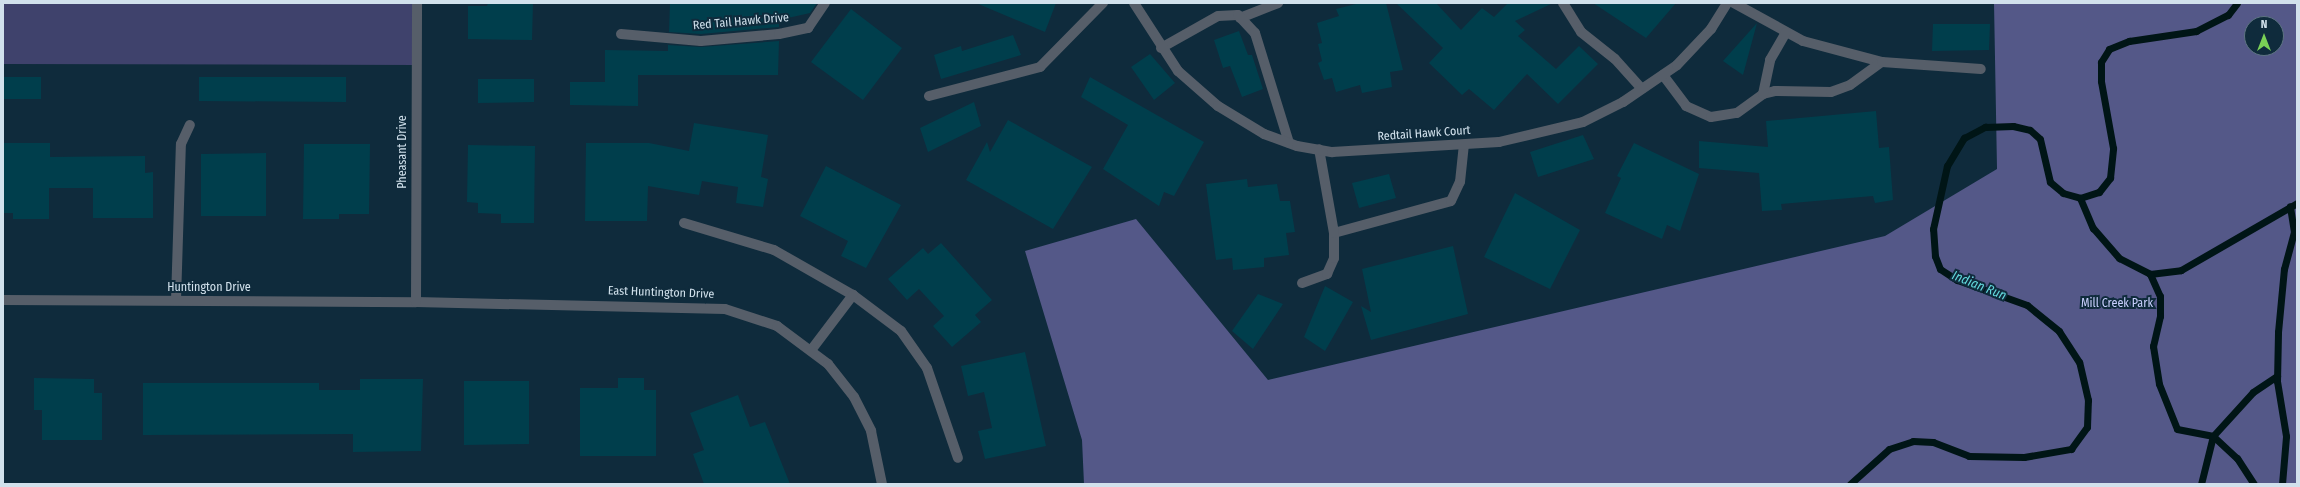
<!DOCTYPE html>
<html>
<head>
<meta charset="utf-8">
<style>
	body { margin:0 }
	#map { position:relative; width:2300px; height:487px; overflow:hidden; background:#0f2b3c; font-family:"Fira Sans Condensed",sans-serif }
	div>[style] { position:absolute }
	[style*='--x'] { left:calc(var(--x)*1px); top:calc(var(--y)*1px); width:calc(var(--w)*1px); rotate:calc(var(--a)*1deg) }
	.green>* { inset:0; background:#3f426c }
	.forest>* { inset:0; background:#545888 }
	.stream>* { height:7px; margin:-3.5px; padding:0 3.5px; transform-origin:3.5px; border-radius:3.5px; background:#001516 }
	.building>* { inset:0; background:#003e4c }
	.lane>* { height:10px; margin:-5px; padding:0 5px; transform-origin:5px; border-radius:5px; background:#565e69 }
	.street>* { height:10px; margin:-5px; padding:0 5px; transform-origin:5px; border-radius:5px; background:#565e69 }
	span { translate:-50% -50%; white-space:nowrap; text-align:center; line-height:1.15; -webkit-text-stroke:4px #0f2b3c; paint-order:stroke }
	.street-label { font-size:12px; color:#d1e1ec }
	.park-label { font-size:12px; color:#cad0fe }
	.water-label { font-size:13px; color:#62d8dc; font-style:italic }
	.frame { position:absolute; inset:0; border:4px solid #d1e1ec; pointer-events:none }
	.north { position:absolute; left:2244px; top:16px; width:40px; height:40px; box-sizing:border-box; background:#0f2b3c; border:1px solid #5d7482; border-radius:50%; rotate:0deg; font-size:11px; font-weight:700; line-height:16px; text-align:center; color:#d1e1ec }
	.north::after { content:''; display:block; margin:auto; width:14px; height:18px; background:#7ad156; clip-path:polygon(50% 0,100% 100%,50% 72%,0 100%) }
</style>
</head>
<body>
<div id="map">
	<div class="green">
		<div style="clip-path:polygon(3px 3px,417px 3px,417px 65px,3px 64px)"></div>
	</div>
	<div class="forest">
		<div style="clip-path:polygon(evenodd,1994px 3px,2297px 3px,2297px 484px,1084px 484px,1082px 440px,1025px 251px,1136px 219px,1268px 380px,1885px 236px,1997px 169px,1994px 3px,2252px 24px,2276px 24px,2276px 48px,2252px 48px,2252px 24px)"></div>
	</div>
	<div class="stream">
		<div style="--x:2080;--y:198;--w:33;--a:67"></div>
		<div style="--x:2093;--y:228;--w:40;--a:49"></div>
		<div style="--x:2119;--y:258;--w:35;--a:27"></div>
		<div style="--x:2150;--y:274;--w:31;--a:-7"></div>
		<div style="--x:2181;--y:270;--w:134;--a:-30"></div>
		<div style="--x:2150;--y:274;--w:24;--a:66"></div>
		<div style="--x:2160;--y:296;--w:20;--a:90"></div>
		<div style="--x:2160;--y:316;--w:31;--a:103"></div>
		<div style="--x:2153;--y:346;--w:38;--a:81"></div>
		<div style="--x:2159;--y:384;--w:48;--a:68.2"></div>
		<div style="--x:2177;--y:429;--w:37;--a:11"></div>
		<div style="--x:2213;--y:436;--w:33;--a:43"></div>
		<div style="--x:2237;--y:458;--w:31;--a:57"></div>
		<div style="--x:1850;--y:484;--w:52;--a:-41.9"></div>
		<div style="--x:1889;--y:449;--w:25;--a:-18"></div>
		<div style="--x:1913;--y:441;--w:20;--a:3"></div>
		<div style="--x:1933;--y:442;--w:39;--a:21"></div>
		<div style="--x:1969;--y:456;--w:55;--a:1"></div>
		<div style="--x:2024;--y:457;--w:48;--a:-9.7"></div>
		<div style="--x:2071;--y:449;--w:27;--a:-54"></div>
		<div style="--x:2087;--y:427;--w:27;--a:-88"></div>
		<div style="--x:2088;--y:400;--w:39;--a:-103"></div>
		<div style="--x:2079;--y:362;--w:37;--a:-123"></div>
		<div style="--x:2059;--y:331;--w:41;--a:-140.9"></div>
		<div style="--x:2027;--y:305;--w:74;--a:-160.3"></div>
		<div style="--x:1957;--y:280;--w:20;--a:-147"></div>
		<div style="--x:1940;--y:269;--w:14;--a:-111"></div>
		<div style="--x:1935;--y:256;--w:27;--a:-94"></div>
		<div style="--x:1933;--y:229;--w:65;--a:-77.5"></div>
		<div style="--x:1947;--y:166;--w:33;--a:-59"></div>
		<div style="--x:1964;--y:138;--w:24;--a:-28"></div>
		<div style="--x:1985;--y:127;--w:28;--a:-2"></div>
		<div style="--x:2013;--y:126;--w:17;--a:13"></div>
		<div style="--x:2030;--y:130;--w:13;--a:42"></div>
		<div style="--x:2040;--y:139;--w:44;--a:76.9"></div>
		<div style="--x:2050;--y:182;--w:17;--a:40"></div>
		<div style="--x:2063;--y:193;--w:18;--a:16"></div>
		<div style="--x:2080;--y:198;--w:20;--a:-18"></div>
		<div style="--x:2099;--y:192;--w:18;--a:-52"></div>
		<div style="--x:2110;--y:178;--w:30;--a:-84"></div>
		<div style="--x:2113;--y:148;--w:68;--a:-100.2"></div>
		<div style="--x:2101;--y:81;--w:19;--a:-90"></div>
		<div style="--x:2101;--y:62;--w:15;--a:-58"></div>
		<div style="--x:2109;--y:49;--w:22;--a:-22"></div>
		<div style="--x:2129;--y:41;--w:68;--a:-8.5"></div>
		<div style="--x:2196;--y:31;--w:36;--a:-27"></div>
		<div style="--x:2228;--y:15;--w:15;--a:-53"></div>
		<div style="--x:2201;--y:484;--w:49;--a:-76"></div>
		<div style="--x:2213;--y:436;--w:59;--a:-47.7"></div>
		<div style="--x:2253;--y:392;--w:29;--a:-34"></div>
		<div style="--x:2282;--y:484;--w:48;--a:-85.2"></div>
		<div style="--x:2286;--y:436;--w:56;--a:-99.3"></div>
		<div style="--x:2277;--y:381;--w:49;--a:-88.8"></div>
		<div style="--x:2278;--y:332;--w:63;--a:-84.6"></div>
		<div style="--x:2284;--y:269;--w:38;--a:-75"></div>
		<div style="--x:2294;--y:232;--w:26;--a:-99"></div>
	</div>
	<div class="building">
		<div style="clip-path:polygon(488px 3px,533px 3px,532px 40px,468px 39px,468px 6px,487px 6px)"></div>
		<div style="clip-path:polygon(670px 3px,817px 3px,810px 13px,779px 20px,779px 27px,701px 34px,669px 32px)"></div>
		<div style="clip-path:polygon(976px 3px,1056px 3px,1045px 32px)"></div>
		<div style="clip-path:polygon(1360px 3px,1386px 3px,1403px 70px,1390px 72px,1392px 87px,1362px 93px,1360px 85px,1336px 92px,1332px 78px,1324px 80px,1318px 63px,1322px 61px,1318px 44px,1322px 43px,1317px 23px,1339px 16px,1336px 9px)"></div>
		<div style="clip-path:polygon(1396px 3px,1436px 3px,1461px 30px,1482px 8px,1494px 17px,1508px 3px,1553px 3px,1515px 21px,1525px 30px,1518px 36px,1556px 69px,1579px 46px,1598px 64px,1558px 104px,1527px 74px,1494px 110px,1469px 89px,1462px 95px,1429px 63px,1443px 48px)"></div>
		<div style="clip-path:polygon(1593px 3px,1676px 3px,1646px 38px)"></div>
		<div style="clip-path:polygon(851px 9px,902px 48px,863px 100px,811px 62px)"></div>
		<div style="clip-path:polygon(1757px 23px,1743px 75px,1723px 61px)"></div>
		<div style="clip-path:polygon(1933px 24px,1990px 24px,1989px 50px,1932px 51px)"></div>
		<div style="clip-path:polygon(1239px 31px,1248px 55px,1252px 55px,1263px 89px,1242px 97px,1230px 66px,1223px 68px,1214px 40px)"></div>
		<div style="clip-path:polygon(1013px 35px,1021px 55px,941px 79px,934px 55px,961px 46px,962px 51px)"></div>
		<div style="clip-path:polygon(779px 41px,778px 75px,638px 75px,638px 106px,570px 105px,570px 82px,605px 82px,605px 50px,668px 51px,668px 45px,701px 47px)"></div>
		<div style="clip-path:polygon(1150px 54px,1175px 83px,1154px 100px,1131px 67px)"></div>
		<div style="clip-path:polygon(3px 77px,41px 77px,41px 99px,3px 99px)"></div>
		<div style="clip-path:polygon(199px 77px,346px 77px,346px 102px,199px 101px)"></div>
		<div style="clip-path:polygon(1090px 77px,1204px 142px,1174px 196px,1164px 192px,1159px 206px,1103px 169px,1128px 125px,1081px 97px)"></div>
		<div style="clip-path:polygon(478px 79px,534px 79px,534px 102px,478px 103px)"></div>
		<div style="clip-path:polygon(974px 102px,981px 126px,928px 152px,920px 128px)"></div>
		<div style="clip-path:polygon(1876px 111px,1879px 148px,1889px 147px,1893px 200px,1875px 203px,1873px 196px,1781px 204px,1782px 210px,1762px 211px,1759px 173px,1699px 168px,1699px 141px,1768px 147px,1766px 121px)"></div>
		<div style="clip-path:polygon(1008px 120px,1092px 167px,1053px 229px,966px 180px,987px 142px,990px 152px)"></div>
		<div style="clip-path:polygon(694px 123px,768px 135px,761px 177px,768px 179px,763px 207px,736px 203px,738px 187px,702px 181px,699px 195px,648px 186px,647px 221px,585px 221px,586px 143px,649px 143px,689px 151px)"></div>
		<div style="clip-path:polygon(1583px 135px,1594px 159px,1538px 177px,1530px 152px)"></div>
		<div style="clip-path:polygon(3px 143px,50px 143px,50px 157px,145px 156px,145px 173px,153px 172px,153px 218px,93px 218px,93px 188px,49px 188px,49px 219px,13px 219px,13px 213px,3px 213px)"></div>
		<div style="clip-path:polygon(1634px 143px,1699px 174px,1680px 231px,1667px 225px,1662px 239px,1605px 213px,1621px 178px,1617px 176px)"></div>
		<div style="clip-path:polygon(304px 144px,370px 144px,369px 214px,339px 214px,339px 219px,303px 219px)"></div>
		<div style="clip-path:polygon(468px 145px,535px 146px,534px 223px,501px 223px,501px 214px,478px 213px,478px 203px,467px 202px)"></div>
		<div style="clip-path:polygon(266px 153px,266px 216px,201px 216px,201px 154px)"></div>
		<div style="clip-path:polygon(826px 166px,901px 205px,866px 268px,841px 256px,848px 241px,800px 216px)"></div>
		<div style="clip-path:polygon(1389px 174px,1396px 198px,1359px 208px,1352px 183px)"></div>
		<div style="clip-path:polygon(1247px 179px,1248px 187px,1277px 184px,1280px 201px,1290px 201px,1295px 232px,1286px 233px,1289px 255px,1264px 258px,1264px 267px,1233px 270px,1232px 258px,1216px 260px,1206px 184px)"></div>
		<div style="clip-path:polygon(1515px 193px,1580px 230px,1550px 289px,1484px 257px)"></div>
		<div style="clip-path:polygon(941px 243px,992px 300px,975px 315px,981px 322px,952px 347px,933px 326px,944px 316px,919px 289px,907px 300px,888px 279px,923px 248px,928px 254px)"></div>
		<div style="clip-path:polygon(1453px 246px,1468px 314px,1371px 340px,1361px 306px,1371px 312px,1362px 269px)"></div>
		<div style="clip-path:polygon(1325px 286px,1353px 302px,1325px 351px,1304px 337px)"></div>
		<div style="clip-path:polygon(1258px 294px,1283px 304px,1253px 349px,1232px 331px)"></div>
		<div style="clip-path:polygon(1025px 352px,1046px 446px,985px 459px,978px 431px,992px 428px,984px 392px,968px 396px,961px 366px)"></div>
		<div style="clip-path:polygon(34px 378px,94px 379px,94px 393px,102px 393px,102px 440px,42px 440px,42px 410px,34px 410px)"></div>
		<div style="clip-path:polygon(618px 378px,644px 378px,644px 390px,656px 390px,656px 456px,580px 456px,580px 388px,618px 388px)"></div>
		<div style="clip-path:polygon(360px 379px,423px 379px,421px 451px,353px 452px,353px 434px,143px 435px,143px 383px,319px 383px,319px 390px,360px 390px)"></div>
		<div style="clip-path:polygon(464px 381px,529px 381px,529px 444px,464px 445px)"></div>
		<div style="clip-path:polygon(738px 395px,750px 427px,765px 422px,790px 484px,704px 484px,693px 454px,704px 450px,690px 413px)"></div>
	</div>
	<div class="lane">
		<div style="--x:1563;--y:3;--w:34;--a:58"></div>
		<div style="--x:1581;--y:32;--w:43;--a:38.5"></div>
		<div style="--x:1615;--y:59;--w:40;--a:48"></div>
		<div style="--x:1734;--y:3;--w:79;--a:28.8"></div>
		<div style="--x:1803;--y:41;--w:82;--a:14.9"></div>
		<div style="--x:1240;--y:18;--w:41;--a:-21.5"></div>
		<div style="--x:1161;--y:48;--w:65;--a:-29.3"></div>
		<div style="--x:1218;--y:16;--w:20;--a:-3"></div>
		<div style="--x:1238;--y:15;--w:25;--a:47"></div>
		<div style="--x:1255;--y:33;--w:115;--a:72.8"></div>
		<div style="--x:1663;--y:75;--w:39;--a:53"></div>
		<div style="--x:1686;--y:106;--w:27;--a:24"></div>
		<div style="--x:1711;--y:117;--w:26;--a:-9"></div>
		<div style="--x:1737;--y:113;--w:32;--a:-36"></div>
		<div style="--x:1763;--y:94;--w:12;--a:-14"></div>
		<div style="--x:1775;--y:91;--w:56;--a:1"></div>
		<div style="--x:1831;--y:92;--w:20;--a:-20"></div>
		<div style="--x:1850;--y:85;--w:39;--a:-36"></div>
		<div style="--x:1882;--y:62;--w:99;--a:4"></div>
		<div style="--x:1763;--y:94;--w:35;--a:-78"></div>
		<div style="--x:1770;--y:60;--w:32;--a:-60"></div>
		<div style="--x:929;--y:96;--w:115;--a:-14.6"></div>
		<div style="--x:1040;--y:67;--w:90;--a:-45.5"></div>
		<div style="--x:684;--y:223;--w:94;--a:16.7"></div>
		<div style="--x:774;--y:250;--w:91;--a:29.7"></div>
		<div style="--x:853;--y:295;--w:60;--a:36.9"></div>
		<div style="--x:901;--y:331;--w:45;--a:54.9"></div>
		<div style="--x:927;--y:368;--w:95;--a:71"></div>
		<div style="--x:1334;--y:233;--w:121;--a:-15.3"></div>
		<div style="--x:1451;--y:201;--w:21;--a:-65"></div>
		<div style="--x:1460;--y:182;--w:37;--a:-84"></div>
		<div style="--x:1302;--y:283;--w:27;--a:-20"></div>
		<div style="--x:1327;--y:274;--w:17;--a:-66"></div>
		<div style="--x:1334;--y:258;--w:25;--a:-90"></div>
		<div style="--x:1334;--y:233;--w:85;--a:-100.1"></div>
		<div style="--x:176;--y:300;--w:156;--a:-88.2"></div>
		<div style="--x:181;--y:144;--w:21;--a:-65"></div>
		<div style="--x:812;--y:349;--w:68;--a:-52.8"></div>
	</div>
	<div class="street">
		<div style="--x:1134;--y:3;--w:81;--a:57.1"></div>
		<div style="--x:1178;--y:71;--w:53;--a:41.2"></div>
		<div style="--x:1218;--y:106;--w:54;--a:31.3"></div>
		<div style="--x:1264;--y:134;--w:35;--a:20"></div>
		<div style="--x:1297;--y:146;--w:36;--a:10"></div>
		<div style="--x:1332;--y:152;--w:167;--a:-3.4"></div>
		<div style="--x:1499;--y:142;--w:86;--a:-13.4"></div>
		<div style="--x:1583;--y:122;--w:45;--a:-26.6"></div>
		<div style="--x:1623;--y:102;--w:65;--a:-34.4"></div>
		<div style="--x:1677;--y:65;--w:50;--a:-46.6"></div>
		<div style="--x:1711;--y:29;--w:31;--a:-58"></div>
		<div style="--x:621;--y:34;--w:80;--a:5"></div>
		<div style="--x:701;--y:41;--w:78;--a:-5.1"></div>
		<div style="--x:779;--y:34;--w:30;--a:-12"></div>
		<div style="--x:808;--y:28;--w:30;--a:-56"></div>
		<div style="--x:3;--y:300;--w:413;--a:0.3"></div>
		<div style="--x:416;--y:302;--w:309;--a:1.3"></div>
		<div style="--x:725;--y:309;--w:55;--a:18.1"></div>
		<div style="--x:777;--y:326;--w:64;--a:36.7"></div>
		<div style="--x:828;--y:364;--w:42;--a:51.8"></div>
		<div style="--x:854;--y:397;--w:38;--a:63"></div>
		<div style="--x:871;--y:431;--w:54;--a:78.3"></div>
		<div style="--x:416;--y:302;--w:299;--a:-89.8"></div>
	</div>
	<div class="street-label">
		<span style="left:741px;top:22px;rotate:-5deg">Red Tail Hawk Drive</span>
		<span style="left:1424px;top:134px;rotate:-4deg">Redtail Hawk Court</span>
		<span style="left:403px;top:152px;rotate:-90deg">Pheasant Drive</span>
		<span style="left:209px;top:288px">Huntington Drive</span>
		<span style="left:661px;top:293px;rotate:2deg">East Huntington Drive</span>
	</div>
	<div class="park-label">
		<span style="left:2117px;top:304px">Mill Creek Park</span>
	</div>
	<div class="water-label">
		<span style="left:1979px;top:286px;rotate:22deg">Indian Run</span>
	</div>
	<div class="frame"></div>
	<div class="north">N</div>
</div>
</body>
</html>
